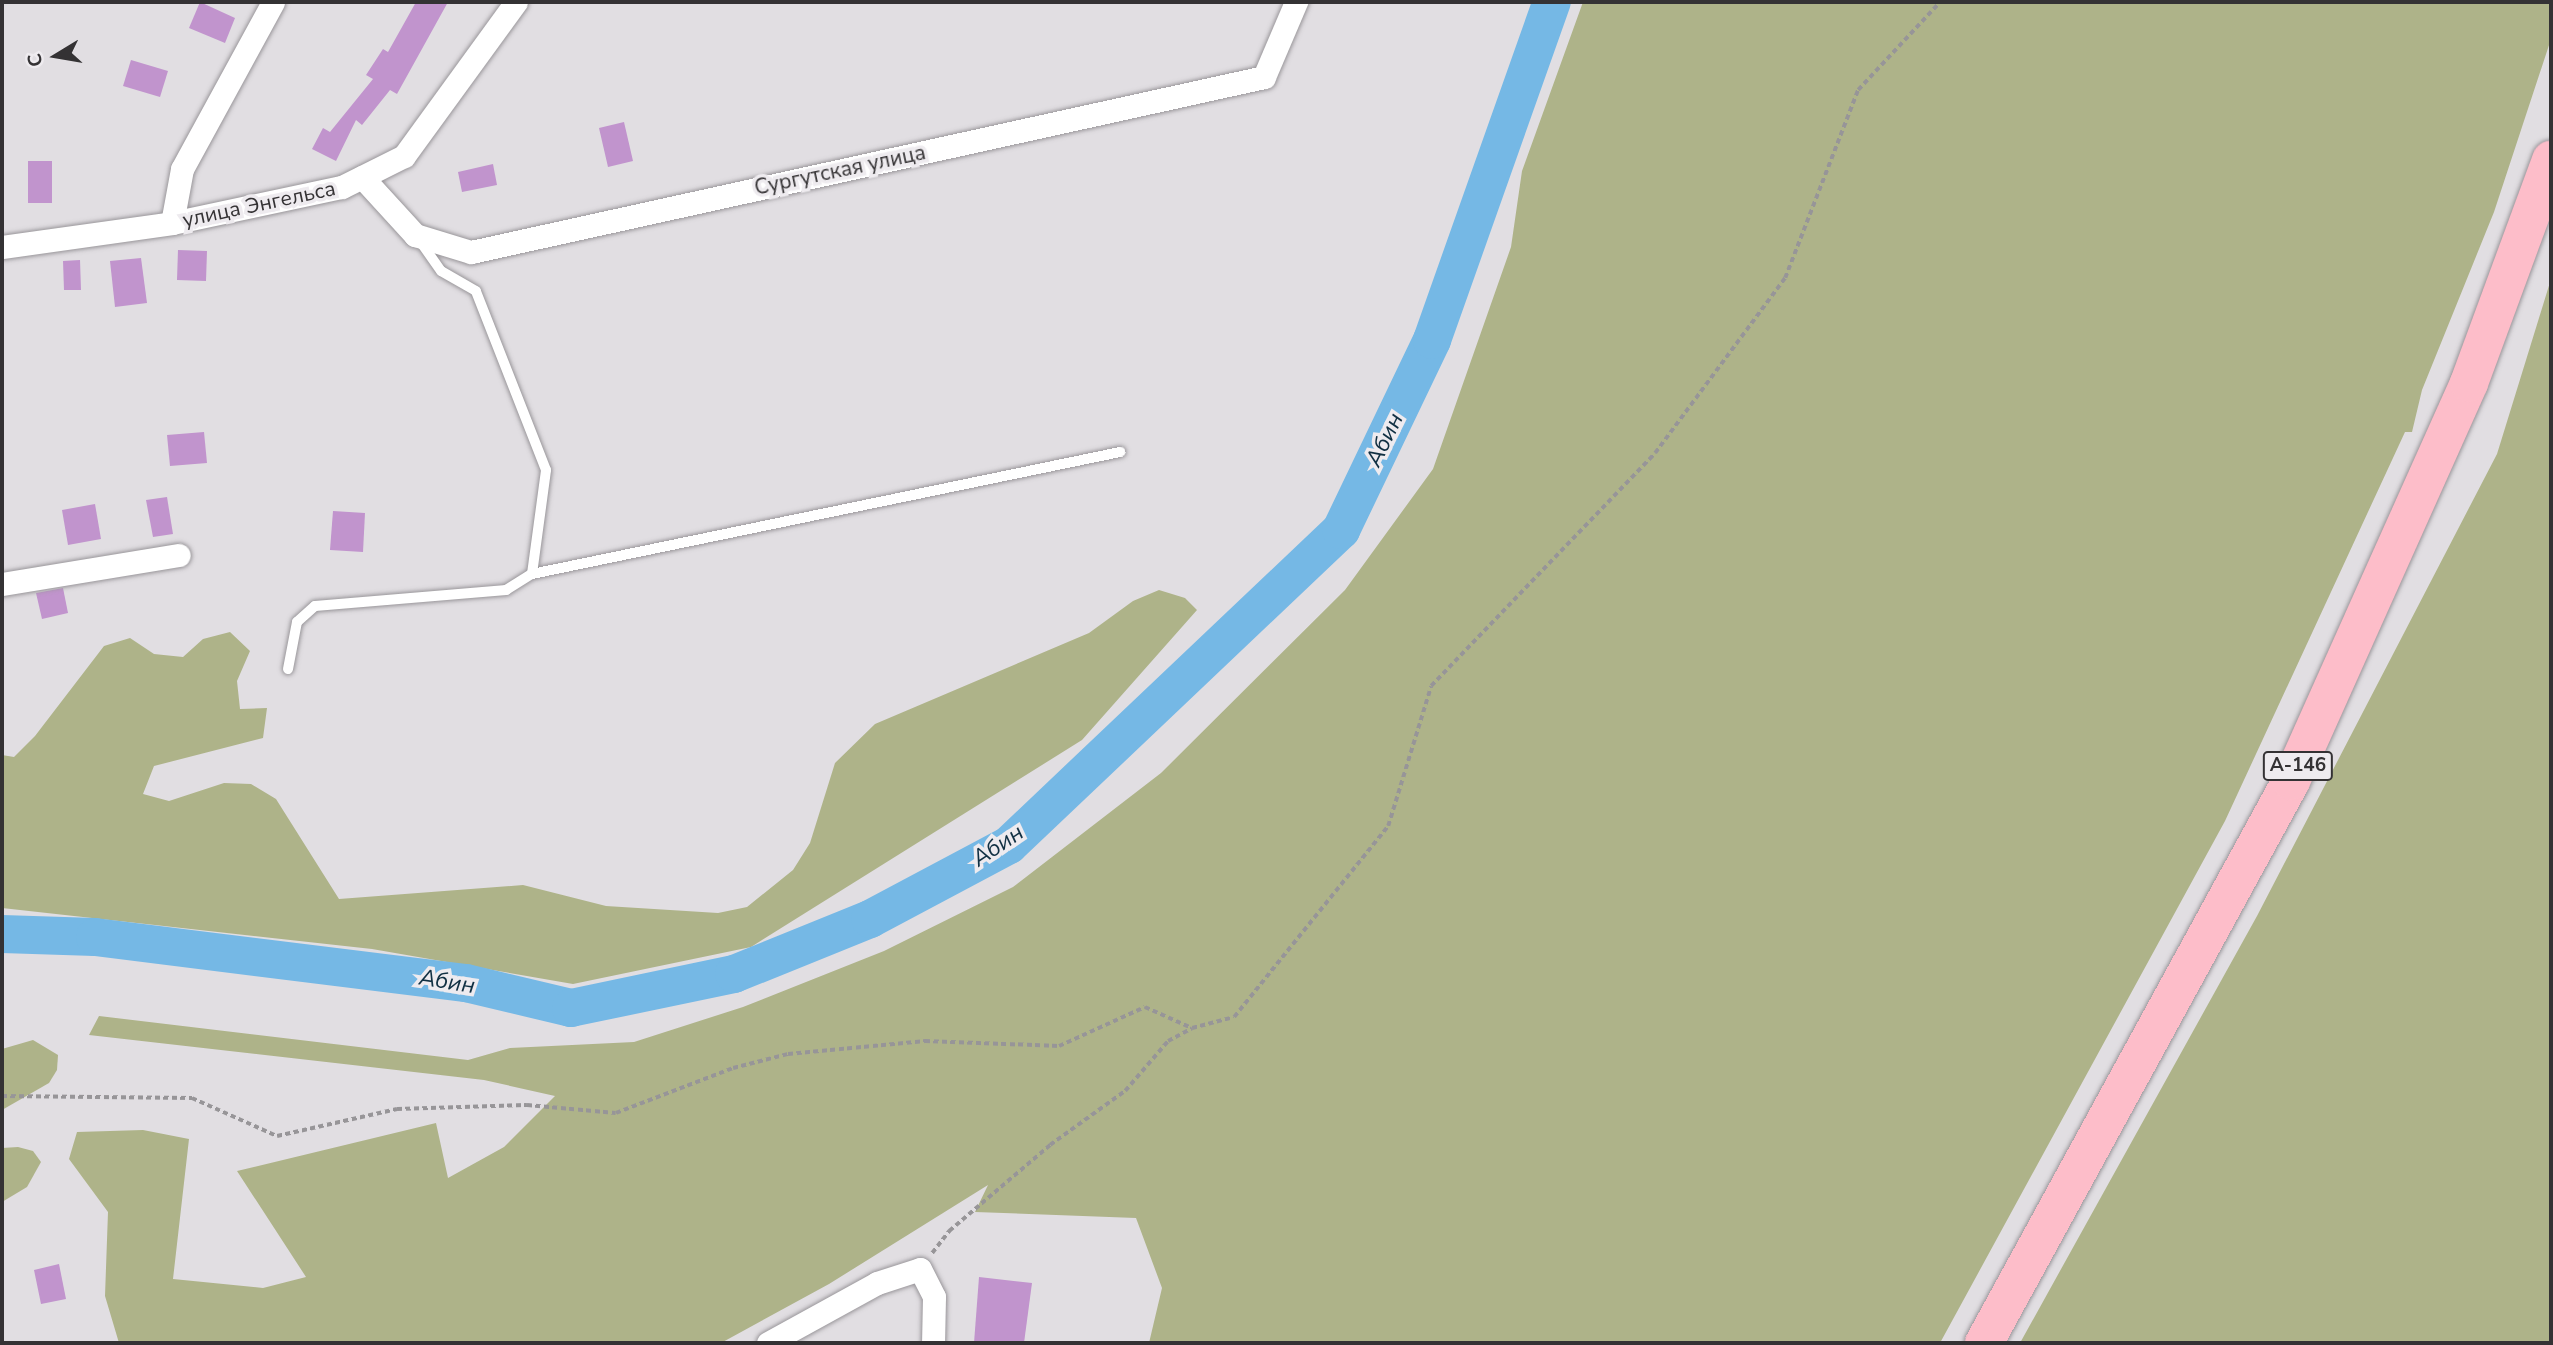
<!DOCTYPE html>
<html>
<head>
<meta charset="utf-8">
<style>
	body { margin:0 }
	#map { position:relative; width:2553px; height:1345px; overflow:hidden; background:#e1dee2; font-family:"Nunito Sans",sans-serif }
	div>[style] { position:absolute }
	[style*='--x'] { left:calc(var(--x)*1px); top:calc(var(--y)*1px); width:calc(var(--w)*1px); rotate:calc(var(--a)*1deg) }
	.green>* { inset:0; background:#aeb389 }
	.river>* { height:38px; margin:-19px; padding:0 19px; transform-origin:19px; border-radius:19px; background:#75b8e5 }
	.building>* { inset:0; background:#c194cd }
	.path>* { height:3.5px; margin-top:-1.75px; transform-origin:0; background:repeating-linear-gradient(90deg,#979598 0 5px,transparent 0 8.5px) }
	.roads { filter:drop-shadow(0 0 2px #99969a) drop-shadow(0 0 2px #99969a) }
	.lane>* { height:10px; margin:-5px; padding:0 5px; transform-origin:5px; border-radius:5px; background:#fff }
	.street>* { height:23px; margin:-11.5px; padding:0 11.5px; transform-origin:11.5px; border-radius:11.5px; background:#fff }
	.highway>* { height:38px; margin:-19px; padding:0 19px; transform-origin:19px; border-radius:19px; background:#fdbdc9 }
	span { translate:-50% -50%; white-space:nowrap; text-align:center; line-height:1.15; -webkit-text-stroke:7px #eeebef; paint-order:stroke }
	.shield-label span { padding:2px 5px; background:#eeebef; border:2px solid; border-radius:5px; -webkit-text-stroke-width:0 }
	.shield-label { font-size:19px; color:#343234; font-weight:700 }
	.street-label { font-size:21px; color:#343234 }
	.water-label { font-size:23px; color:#113043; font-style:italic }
	.frame { position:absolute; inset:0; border:4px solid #343234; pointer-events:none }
	.north { position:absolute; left:21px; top:21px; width:70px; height:70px; -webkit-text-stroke:5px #eeebef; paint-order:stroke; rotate:259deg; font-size:19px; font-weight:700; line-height:28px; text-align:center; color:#343234 }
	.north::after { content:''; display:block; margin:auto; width:24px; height:32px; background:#343234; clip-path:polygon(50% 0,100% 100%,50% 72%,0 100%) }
</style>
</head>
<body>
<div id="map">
	<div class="green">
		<div style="clip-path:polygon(1583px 2px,2551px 2px,2551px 39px,2494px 212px,2422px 390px,2412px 432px,2405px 432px,2225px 821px,1940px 1343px,1149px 1343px,1162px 1288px,1136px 1218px,975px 1212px,988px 1185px,829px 1284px,721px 1343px,119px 1343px,105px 1296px,108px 1212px,69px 1159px,77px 1132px,143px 1130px,189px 1139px,173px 1279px,263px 1288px,306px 1277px,237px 1171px,436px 1123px,448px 1178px,504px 1147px,555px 1096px,484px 1080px,89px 1035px,99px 1016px,468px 1060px,510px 1048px,634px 1042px,743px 1007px,884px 951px,1013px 887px,1161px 773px,1345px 590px,1433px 469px,1511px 247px,1522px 171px)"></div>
		<div style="clip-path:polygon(2551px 279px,2551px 1343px,2020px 1343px,2257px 916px,2497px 454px)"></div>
		<div style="clip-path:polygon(1159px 590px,1185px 598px,1197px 610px,1082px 740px,751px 947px,573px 984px,372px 949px,2px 908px,2px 755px,14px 757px,35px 736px,104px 646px,130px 638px,154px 654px,183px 657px,203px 639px,230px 632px,250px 651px,237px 681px,240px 709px,267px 708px,263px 738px,154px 766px,143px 794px,169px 801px,224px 783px,251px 784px,276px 799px,339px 899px,523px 885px,606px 906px,718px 913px,747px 907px,793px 870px,810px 843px,835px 763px,875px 724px,1089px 633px,1133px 601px)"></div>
		<div style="clip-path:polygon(33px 1040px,58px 1055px,57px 1070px,49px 1083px,2px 1110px,2px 1049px)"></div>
		<div style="clip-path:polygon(18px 1147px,33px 1151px,41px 1162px,27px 1187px,2px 1202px,2px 1148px)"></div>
	</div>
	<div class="river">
		<div style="--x:2;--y:934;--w:93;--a:1.8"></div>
		<div style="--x:95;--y:937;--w:374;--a:7.1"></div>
		<div style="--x:466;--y:983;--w:108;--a:13.4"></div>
		<div style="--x:571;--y:1008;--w:167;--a:-11.8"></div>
		<div style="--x:734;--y:974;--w:147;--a:-22"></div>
		<div style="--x:870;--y:919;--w:157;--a:-28"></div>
		<div style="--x:1009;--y:845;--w:458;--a:-43.5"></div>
		<div style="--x:1341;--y:530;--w:211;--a:-64.4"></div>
		<div style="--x:1432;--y:340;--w:359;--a:-70.5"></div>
	</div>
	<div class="building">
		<div style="clip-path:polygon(200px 2px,235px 18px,225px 43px,189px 28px)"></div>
		<div style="clip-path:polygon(416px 2px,448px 2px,397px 94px,390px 90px,362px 125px,356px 120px,336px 161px,312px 149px,323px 128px,330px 132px,373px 79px,366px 75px,383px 49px,388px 52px)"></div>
		<div style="clip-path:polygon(131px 60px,168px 71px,160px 97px,123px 86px)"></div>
		<div style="clip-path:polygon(624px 122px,633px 161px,608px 167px,599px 128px)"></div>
		<div style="clip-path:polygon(28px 161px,52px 161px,52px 203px,28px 203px)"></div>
		<div style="clip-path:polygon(493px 164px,497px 185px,462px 192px,458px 172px)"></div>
		<div style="clip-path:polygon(178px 250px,207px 251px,206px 281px,177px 280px)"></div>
		<div style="clip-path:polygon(141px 258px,147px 303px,115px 307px,110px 261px)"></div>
		<div style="clip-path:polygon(80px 260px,81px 290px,64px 290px,63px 261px)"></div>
		<div style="clip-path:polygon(204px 432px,207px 463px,170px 466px,167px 435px)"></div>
		<div style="clip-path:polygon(167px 497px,173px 534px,153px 537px,146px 500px)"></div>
		<div style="clip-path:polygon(95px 504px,101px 539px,68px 545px,62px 510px)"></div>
		<div style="clip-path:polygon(333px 511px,365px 513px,363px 552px,330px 550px)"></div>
		<div style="clip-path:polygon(63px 588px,68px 613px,42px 619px,36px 593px)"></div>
		<div style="clip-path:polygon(59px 1264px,66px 1299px,41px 1304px,34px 1270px)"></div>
		<div style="clip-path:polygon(979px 1277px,1032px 1283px,1024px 1343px,974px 1343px)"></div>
	</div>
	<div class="path">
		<div style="--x:2;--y:1096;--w:190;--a:0.6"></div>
		<div style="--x:192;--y:1098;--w:93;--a:24.1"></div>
		<div style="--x:277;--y:1136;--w:123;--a:-12.7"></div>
		<div style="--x:397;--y:1109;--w:130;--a:-1.8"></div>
		<div style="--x:527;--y:1105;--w:89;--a:5.1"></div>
		<div style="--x:616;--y:1113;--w:125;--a:-21"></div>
		<div style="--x:733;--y:1068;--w:57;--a:-14.3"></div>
		<div style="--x:788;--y:1054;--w:138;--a:-5.4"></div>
		<div style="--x:925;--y:1041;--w:134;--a:2.1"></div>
		<div style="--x:1059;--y:1046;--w:94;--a:-24.4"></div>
		<div style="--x:1145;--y:1007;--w:51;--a:24.1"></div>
		<div style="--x:932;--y:1253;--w:28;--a:-52"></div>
		<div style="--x:949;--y:1231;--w:133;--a:-40.4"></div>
		<div style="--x:1050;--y:1145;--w:92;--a:-35.8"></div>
		<div style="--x:1125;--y:1091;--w:66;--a:-49.3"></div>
		<div style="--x:1168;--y:1041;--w:27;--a:-28"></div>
		<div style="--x:1192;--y:1028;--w:43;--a:-14.7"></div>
		<div style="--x:1234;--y:1017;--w:245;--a:-51.1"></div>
		<div style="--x:1388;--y:826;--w:146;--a:-72.9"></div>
		<div style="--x:1431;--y:686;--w:323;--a:-46.1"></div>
		<div style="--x:1655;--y:453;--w:218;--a:-53.4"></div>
		<div style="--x:1785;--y:278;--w:202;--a:-68.8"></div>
		<div style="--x:1858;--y:90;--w:120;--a:-47"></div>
	</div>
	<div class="roads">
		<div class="lane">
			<div style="--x:532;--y:574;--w:601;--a:-11.72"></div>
			<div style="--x:288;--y:669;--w:48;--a:-79.2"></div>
			<div style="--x:297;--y:622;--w:24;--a:-42"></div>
			<div style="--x:315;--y:606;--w:192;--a:-4.8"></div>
			<div style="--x:506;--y:590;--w:31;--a:-32"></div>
			<div style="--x:532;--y:574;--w:105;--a:-82.3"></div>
			<div style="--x:546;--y:470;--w:192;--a:-111.4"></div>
			<div style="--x:476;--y:291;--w:40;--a:-150.3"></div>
			<div style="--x:441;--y:271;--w:38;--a:-125"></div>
		</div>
		<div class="street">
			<div style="--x:362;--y:177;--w:79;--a:47.6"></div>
			<div style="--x:415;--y:235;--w:59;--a:16.9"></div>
			<div style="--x:471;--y:252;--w:812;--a:-12.44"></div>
			<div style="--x:1264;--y:77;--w:82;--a:-66.9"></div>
			<div style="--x:172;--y:223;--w:55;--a:-79.5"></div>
			<div style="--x:182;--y:169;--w:190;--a:-61.4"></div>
			<div style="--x:2;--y:247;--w:172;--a:-8"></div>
			<div style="--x:172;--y:223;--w:174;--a:-12"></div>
			<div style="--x:342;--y:187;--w:69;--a:-26.6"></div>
			<div style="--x:404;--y:156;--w:190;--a:-54"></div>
			<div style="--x:2;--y:584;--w:179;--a:-9.3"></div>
			<div style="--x:768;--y:1343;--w:124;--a:-28.8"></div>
			<div style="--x:877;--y:1283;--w:45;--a:-18"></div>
			<div style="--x:920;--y:1269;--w:31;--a:63"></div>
			<div style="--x:934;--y:1297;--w:46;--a:91.2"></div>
		</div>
		<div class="highway">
			<div style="--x:1984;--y:1343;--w:640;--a:-61.35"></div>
			<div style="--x:2291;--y:781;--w:436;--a:-65.9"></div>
			<div style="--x:2469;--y:383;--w:238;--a:-69.8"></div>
		</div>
	</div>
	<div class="shield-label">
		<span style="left:2298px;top:766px">А-146</span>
	</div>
	<div class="street-label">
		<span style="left:840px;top:170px;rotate:-12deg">Сургутская улица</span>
		<span style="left:259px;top:204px;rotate:-12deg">улица Энгельса</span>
	</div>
	<div class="water-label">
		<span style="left:1385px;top:440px;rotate:-64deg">Абин</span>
		<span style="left:998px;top:846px;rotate:-34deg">Абин</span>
		<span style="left:447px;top:982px;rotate:9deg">Абин</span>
	</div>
	<div class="frame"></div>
	<div class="north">С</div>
</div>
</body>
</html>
